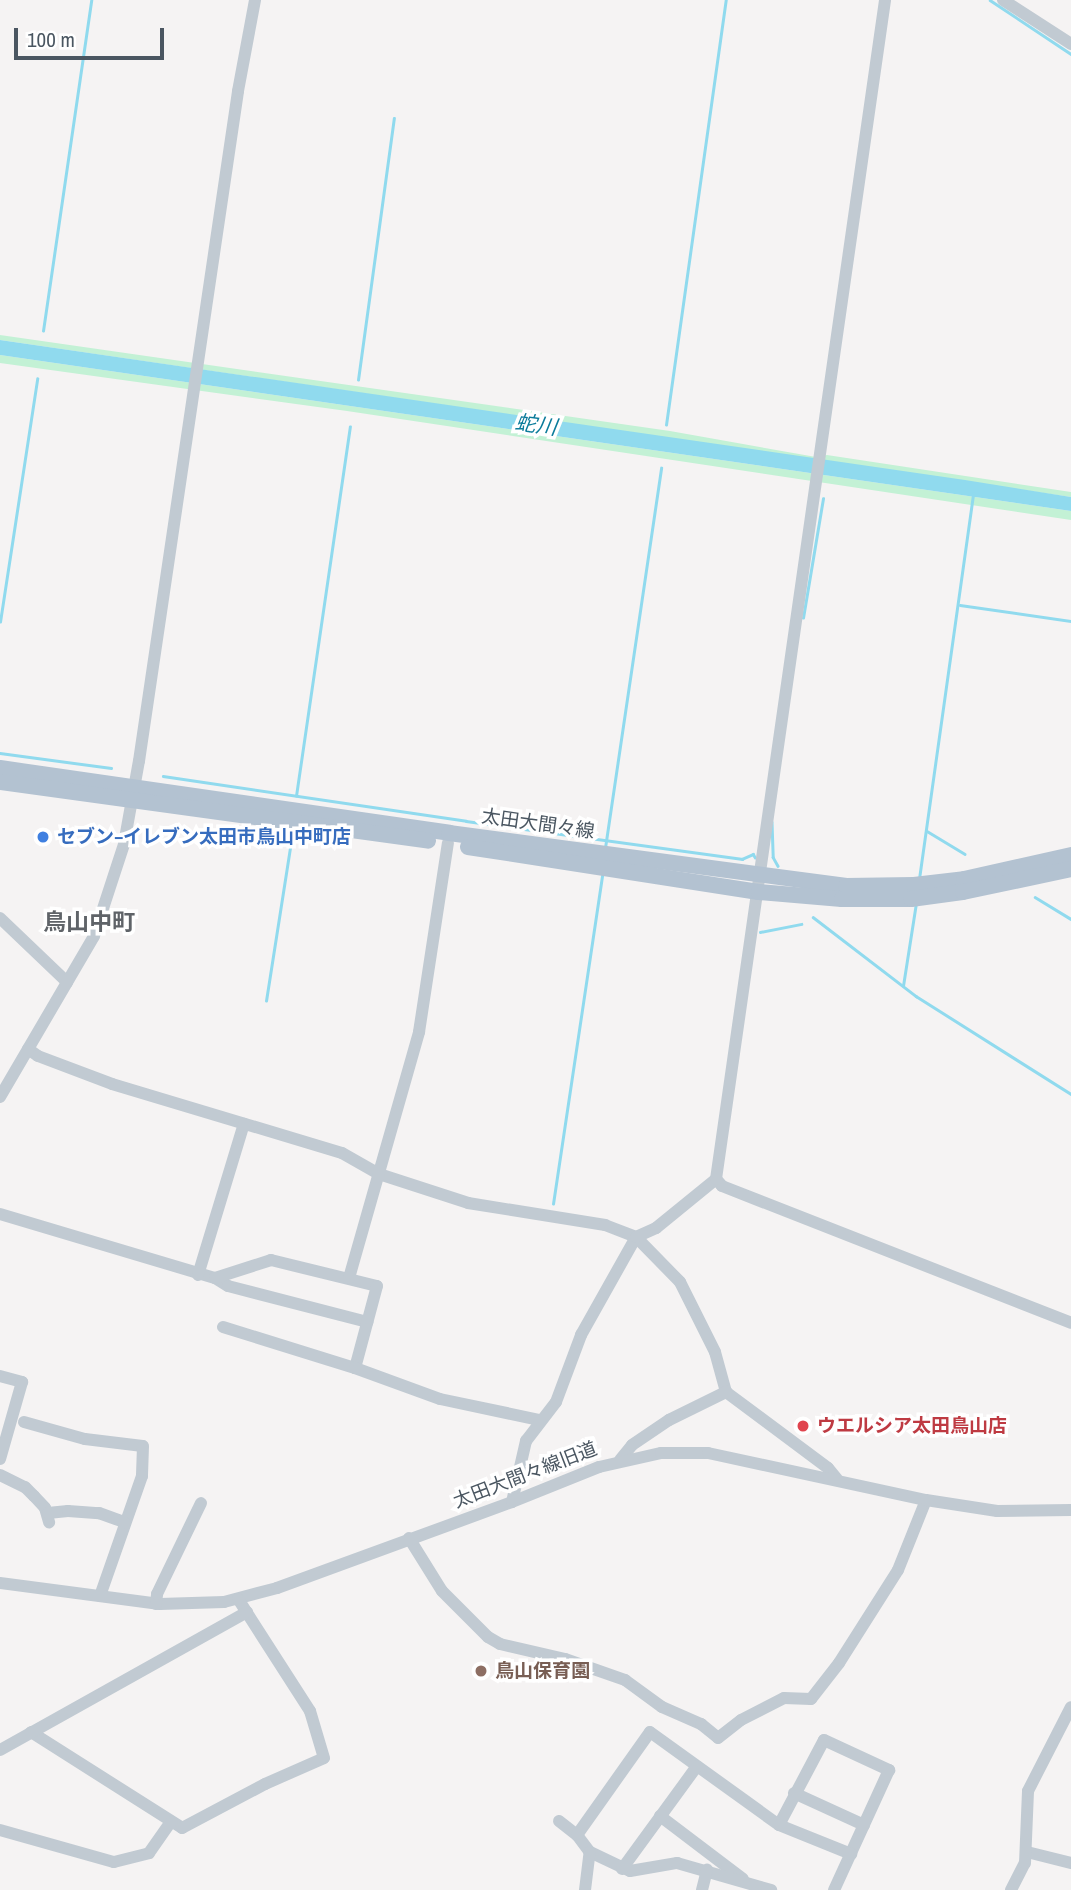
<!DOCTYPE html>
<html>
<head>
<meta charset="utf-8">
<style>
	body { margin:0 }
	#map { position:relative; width:1071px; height:1890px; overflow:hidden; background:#f5f3f3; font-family:"Archivo Narrow","Noto Sans JP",sans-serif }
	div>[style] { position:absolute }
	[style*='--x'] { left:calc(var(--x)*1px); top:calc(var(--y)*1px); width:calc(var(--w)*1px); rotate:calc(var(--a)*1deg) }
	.green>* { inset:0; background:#c3f1d5 }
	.water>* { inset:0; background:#90daee }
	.stream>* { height:2.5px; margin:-1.25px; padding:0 1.25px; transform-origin:1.25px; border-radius:1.25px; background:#90daee }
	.minor>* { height:12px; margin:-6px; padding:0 6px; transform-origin:6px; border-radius:6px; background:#c1cad2 }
	.major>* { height:16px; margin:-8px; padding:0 8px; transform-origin:8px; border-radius:8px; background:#b3c2d1 }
	.dots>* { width:19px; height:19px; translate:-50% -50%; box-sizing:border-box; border:4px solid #fff; border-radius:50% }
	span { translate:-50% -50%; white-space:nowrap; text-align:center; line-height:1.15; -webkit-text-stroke:7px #fff; paint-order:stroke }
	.street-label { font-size:19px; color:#4a5661 }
	.shop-label { font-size:19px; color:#366cbe; font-weight:700 }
	.left { translate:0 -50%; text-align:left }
	.health-label { font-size:19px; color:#be3a42; font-weight:700 }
	.education-label { font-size:19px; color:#785e54; font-weight:700 }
	.water-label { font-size:21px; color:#0c7c9b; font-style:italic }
	.quarter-label { font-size:23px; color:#5f6368; font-weight:700 }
	.scale { position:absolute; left:14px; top:28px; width:150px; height:32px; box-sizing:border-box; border:4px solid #4a5661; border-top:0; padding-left:9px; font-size:21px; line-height:24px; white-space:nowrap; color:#4a5661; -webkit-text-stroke:5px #fff; paint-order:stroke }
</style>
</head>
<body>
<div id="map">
	<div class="green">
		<div style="clip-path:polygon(0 335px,670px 431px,816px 457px,827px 455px,1071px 492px,1071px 497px,0 340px)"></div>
		<div style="clip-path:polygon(0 355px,1071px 511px,1071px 520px,347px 411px,0 363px)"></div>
	</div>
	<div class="water">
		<div style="clip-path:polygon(0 340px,965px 480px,1071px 497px,1071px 511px,0 355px)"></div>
	</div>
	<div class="stream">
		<div style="--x:990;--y:0;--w:97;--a:33.7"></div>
		<div style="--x:43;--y:331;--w:334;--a:-81.7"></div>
		<div style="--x:358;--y:380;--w:264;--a:-82.2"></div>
		<div style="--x:666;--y:425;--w:429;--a:-82"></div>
		<div style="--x:960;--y:605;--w:112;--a:8.2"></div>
		<div style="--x:803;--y:618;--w:121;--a:-80.5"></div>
		<div style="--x:0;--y:622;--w:246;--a:-81.3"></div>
		<div style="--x:0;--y:753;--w:112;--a:7.7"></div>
		<div style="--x:163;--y:776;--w:306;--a:8.4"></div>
		<div style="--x:466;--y:821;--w:279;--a:7.8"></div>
		<div style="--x:742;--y:859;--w:12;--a:-24"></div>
		<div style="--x:753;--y:854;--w:4;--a:56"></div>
		<div style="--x:296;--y:796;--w:373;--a:-81.7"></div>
		<div style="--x:772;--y:822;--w:35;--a:88"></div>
		<div style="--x:773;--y:857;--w:10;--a:61"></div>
		<div style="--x:927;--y:831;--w:44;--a:31.2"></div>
		<div style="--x:605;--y:848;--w:384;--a:-81.6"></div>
		<div style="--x:919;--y:879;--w:389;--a:-82"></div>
		<div style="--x:1035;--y:897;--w:42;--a:31.4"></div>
		<div style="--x:813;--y:917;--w:130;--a:37.5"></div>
		<div style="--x:916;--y:996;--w:183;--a:32.3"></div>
		<div style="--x:760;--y:932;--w:42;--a:-11"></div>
		<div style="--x:903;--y:986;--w:84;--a:-81.1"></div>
		<div style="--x:266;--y:1001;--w:161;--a:-81.1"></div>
		<div style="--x:553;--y:1204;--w:333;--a:-81.5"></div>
	</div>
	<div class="minor">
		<div style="--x:1003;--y:0;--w:81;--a:32.9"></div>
		<div style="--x:0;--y:918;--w:93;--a:43.7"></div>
		<div style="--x:28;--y:1049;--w:12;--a:35"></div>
		<div style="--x:38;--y:1056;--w:79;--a:20.7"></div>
		<div style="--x:112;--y:1084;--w:240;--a:16.7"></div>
		<div style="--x:342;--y:1153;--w:43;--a:29.6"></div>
		<div style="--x:379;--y:1174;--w:94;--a:18"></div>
		<div style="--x:468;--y:1203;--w:139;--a:9.1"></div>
		<div style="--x:605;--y:1225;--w:33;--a:21"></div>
		<div style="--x:636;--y:1237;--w:63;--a:45.6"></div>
		<div style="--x:680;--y:1282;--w:78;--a:63.4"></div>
		<div style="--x:715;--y:1352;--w:41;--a:74.6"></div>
		<div style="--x:726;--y:1392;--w:127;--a:36.7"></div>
		<div style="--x:828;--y:1468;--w:14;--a:51"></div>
		<div style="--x:0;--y:1097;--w:186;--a:-59.7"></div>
		<div style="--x:94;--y:936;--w:97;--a:-71.9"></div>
		<div style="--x:124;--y:844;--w:84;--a:-79.8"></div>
		<div style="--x:139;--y:761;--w:677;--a:-81.59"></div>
		<div style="--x:238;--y:91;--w:93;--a:-79.4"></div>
		<div style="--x:716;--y:1179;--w:9;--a:49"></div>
		<div style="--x:722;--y:1186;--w:375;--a:21.4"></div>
		<div style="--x:0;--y:1214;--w:224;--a:16.6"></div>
		<div style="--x:215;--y:1278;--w:15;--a:32"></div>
		<div style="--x:228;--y:1286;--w:144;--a:14.5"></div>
		<div style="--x:198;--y:1275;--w:158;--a:-73.1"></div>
		<div style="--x:215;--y:1278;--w:59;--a:-17.8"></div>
		<div style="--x:271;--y:1260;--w:109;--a:13.8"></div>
		<div style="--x:377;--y:1286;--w:85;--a:105"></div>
		<div style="--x:349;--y:1278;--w:256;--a:-74.1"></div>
		<div style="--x:419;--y:1032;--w:191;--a:-81.3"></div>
		<div style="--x:223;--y:1327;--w:138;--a:17.3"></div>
		<div style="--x:355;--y:1368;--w:90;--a:20"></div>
		<div style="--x:440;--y:1399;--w:102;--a:11.9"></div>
		<div style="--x:0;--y:1376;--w:23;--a:15"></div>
		<div style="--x:22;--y:1382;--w:80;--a:105.9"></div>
		<div style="--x:24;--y:1422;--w:63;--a:15.6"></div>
		<div style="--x:85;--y:1439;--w:58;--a:6.9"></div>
		<div style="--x:143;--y:1446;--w:30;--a:92"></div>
		<div style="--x:142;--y:1476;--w:127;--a:109.3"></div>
		<div style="--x:620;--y:1460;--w:19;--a:-51"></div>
		<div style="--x:632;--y:1445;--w:45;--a:-34"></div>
		<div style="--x:669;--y:1420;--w:64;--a:-26.2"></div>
		<div style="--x:0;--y:1475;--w:28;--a:26"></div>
		<div style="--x:25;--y:1487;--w:13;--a:45"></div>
		<div style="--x:34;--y:1496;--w:16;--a:47"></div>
		<div style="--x:45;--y:1508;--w:15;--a:74"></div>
		<div style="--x:512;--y:1502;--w:63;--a:-77.1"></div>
		<div style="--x:526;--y:1441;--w:49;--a:-52.4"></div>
		<div style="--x:556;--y:1402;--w:72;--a:-69.5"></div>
		<div style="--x:581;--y:1335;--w:112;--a:-60.7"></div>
		<div style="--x:636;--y:1237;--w:22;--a:-24"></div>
		<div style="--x:656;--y:1228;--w:77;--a:-39.2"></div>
		<div style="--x:716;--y:1179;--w:1191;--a:-81.84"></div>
		<div style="--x:48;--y:1513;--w:20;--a:-6"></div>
		<div style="--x:68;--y:1511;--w:31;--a:4"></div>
		<div style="--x:99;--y:1513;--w:27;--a:20"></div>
		<div style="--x:409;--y:1538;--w:62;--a:58.1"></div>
		<div style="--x:442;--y:1591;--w:65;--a:45"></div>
		<div style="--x:488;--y:1637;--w:14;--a:30"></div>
		<div style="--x:500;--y:1644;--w:67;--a:13"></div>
		<div style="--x:565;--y:1659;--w:64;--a:19.3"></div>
		<div style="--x:625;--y:1680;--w:46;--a:36.1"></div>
		<div style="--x:662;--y:1707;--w:43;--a:23.6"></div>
		<div style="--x:701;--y:1724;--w:22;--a:39"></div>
		<div style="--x:718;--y:1738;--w:29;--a:-38"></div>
		<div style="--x:741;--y:1720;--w:48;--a:-27.1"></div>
		<div style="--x:784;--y:1698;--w:27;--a:2"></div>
		<div style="--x:811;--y:1699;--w:46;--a:-52.1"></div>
		<div style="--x:839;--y:1663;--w:110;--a:-57.6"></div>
		<div style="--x:898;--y:1570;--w:75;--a:-68.2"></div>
		<div style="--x:0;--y:1583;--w:161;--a:7.5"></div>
		<div style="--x:160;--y:1604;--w:64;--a:-1.8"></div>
		<div style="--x:224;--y:1602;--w:55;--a:-14.8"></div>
		<div style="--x:277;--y:1588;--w:250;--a:-20.1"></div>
		<div style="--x:512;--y:1502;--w:94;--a:-21.9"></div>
		<div style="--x:599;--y:1467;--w:64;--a:-12.7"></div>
		<div style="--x:661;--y:1453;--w:47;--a:0"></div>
		<div style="--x:708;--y:1453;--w:223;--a:12.2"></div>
		<div style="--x:926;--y:1500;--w:72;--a:8.8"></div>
		<div style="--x:997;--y:1511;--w:74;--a:-0.8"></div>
		<div style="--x:156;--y:1604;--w:10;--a:-84"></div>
		<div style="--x:157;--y:1594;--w:101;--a:-64.2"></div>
		<div style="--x:31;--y:1732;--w:179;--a:32.4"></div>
		<div style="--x:182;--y:1828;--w:94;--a:-27.9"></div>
		<div style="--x:265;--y:1784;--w:64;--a:-23.8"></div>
		<div style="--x:324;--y:1758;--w:49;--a:-106.6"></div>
		<div style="--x:310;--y:1711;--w:133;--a:-122.7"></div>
		<div style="--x:0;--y:1750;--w:283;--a:-29.2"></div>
		<div style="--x:794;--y:1793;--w:77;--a:24.6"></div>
		<div style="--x:660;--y:1816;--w:104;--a:37.2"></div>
		<div style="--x:559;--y:1821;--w:23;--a:38"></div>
		<div style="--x:577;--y:1835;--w:21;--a:53"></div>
		<div style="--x:590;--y:1852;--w:44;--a:25.4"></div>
		<div style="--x:630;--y:1871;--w:48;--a:-9.7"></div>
		<div style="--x:677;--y:1863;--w:98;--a:16"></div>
		<div style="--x:779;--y:1825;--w:96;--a:-62.1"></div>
		<div style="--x:824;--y:1740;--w:72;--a:24.8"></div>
		<div style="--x:889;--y:1770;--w:132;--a:114.6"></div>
		<div style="--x:0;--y:1830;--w:118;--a:15.7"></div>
		<div style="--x:114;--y:1862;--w:36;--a:-14"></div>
		<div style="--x:149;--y:1853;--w:38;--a:-55"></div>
		<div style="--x:577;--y:1835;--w:126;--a:-54.7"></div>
		<div style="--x:650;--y:1732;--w:159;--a:35.8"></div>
		<div style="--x:779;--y:1825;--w:78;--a:21.9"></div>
		<div style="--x:1027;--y:1852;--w:45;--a:14"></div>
		<div style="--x:622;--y:1869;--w:127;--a:-53.9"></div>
		<div style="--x:585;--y:1890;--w:38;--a:-83"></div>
		<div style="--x:702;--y:1890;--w:21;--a:-76"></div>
		<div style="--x:1011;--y:1890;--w:30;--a:-63"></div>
		<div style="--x:1025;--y:1863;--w:72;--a:-87.6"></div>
		<div style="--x:1028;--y:1791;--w:94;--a:-62.9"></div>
	</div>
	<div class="major">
		<div style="--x:0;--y:768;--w:454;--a:8.2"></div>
		<div style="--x:449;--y:833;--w:401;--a:7.6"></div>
		<div style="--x:846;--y:886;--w:68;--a:-0.8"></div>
		<div style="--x:914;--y:885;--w:50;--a:-6.8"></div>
		<div style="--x:964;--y:879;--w:110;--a:-12.6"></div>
		<div style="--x:0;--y:782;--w:432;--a:7.8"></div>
		<div style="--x:468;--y:847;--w:294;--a:8.8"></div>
		<div style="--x:759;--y:892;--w:83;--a:4.8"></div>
		<div style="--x:842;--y:899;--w:69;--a:0"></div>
		<div style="--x:911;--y:899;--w:52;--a:-7.7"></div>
		<div style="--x:963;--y:892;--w:110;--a:-12"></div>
	</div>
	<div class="dots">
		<div style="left:43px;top:837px;background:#3f7fe0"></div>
		<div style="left:803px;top:1426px;background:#e0444e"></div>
		<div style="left:481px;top:1671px;background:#8d6e63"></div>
	</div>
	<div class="street-label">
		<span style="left:538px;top:824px;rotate:8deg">太田大間々線</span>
		<span style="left:525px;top:1475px;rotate:-21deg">太田大間々線旧道</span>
	</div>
	<div class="shop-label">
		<span class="left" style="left:57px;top:837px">セブン−イレブン太田市鳥山中町店</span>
	</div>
	<div class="health-label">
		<span class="left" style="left:817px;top:1426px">ウエルシア太田鳥山店</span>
	</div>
	<div class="education-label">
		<span class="left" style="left:495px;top:1671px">鳥山保育園</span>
	</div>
	<div class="water-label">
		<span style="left:536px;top:425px;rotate:8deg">蛇川</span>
	</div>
	<div class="quarter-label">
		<span style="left:89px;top:922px">鳥山中町</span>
	</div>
	<div class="scale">100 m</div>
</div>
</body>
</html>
